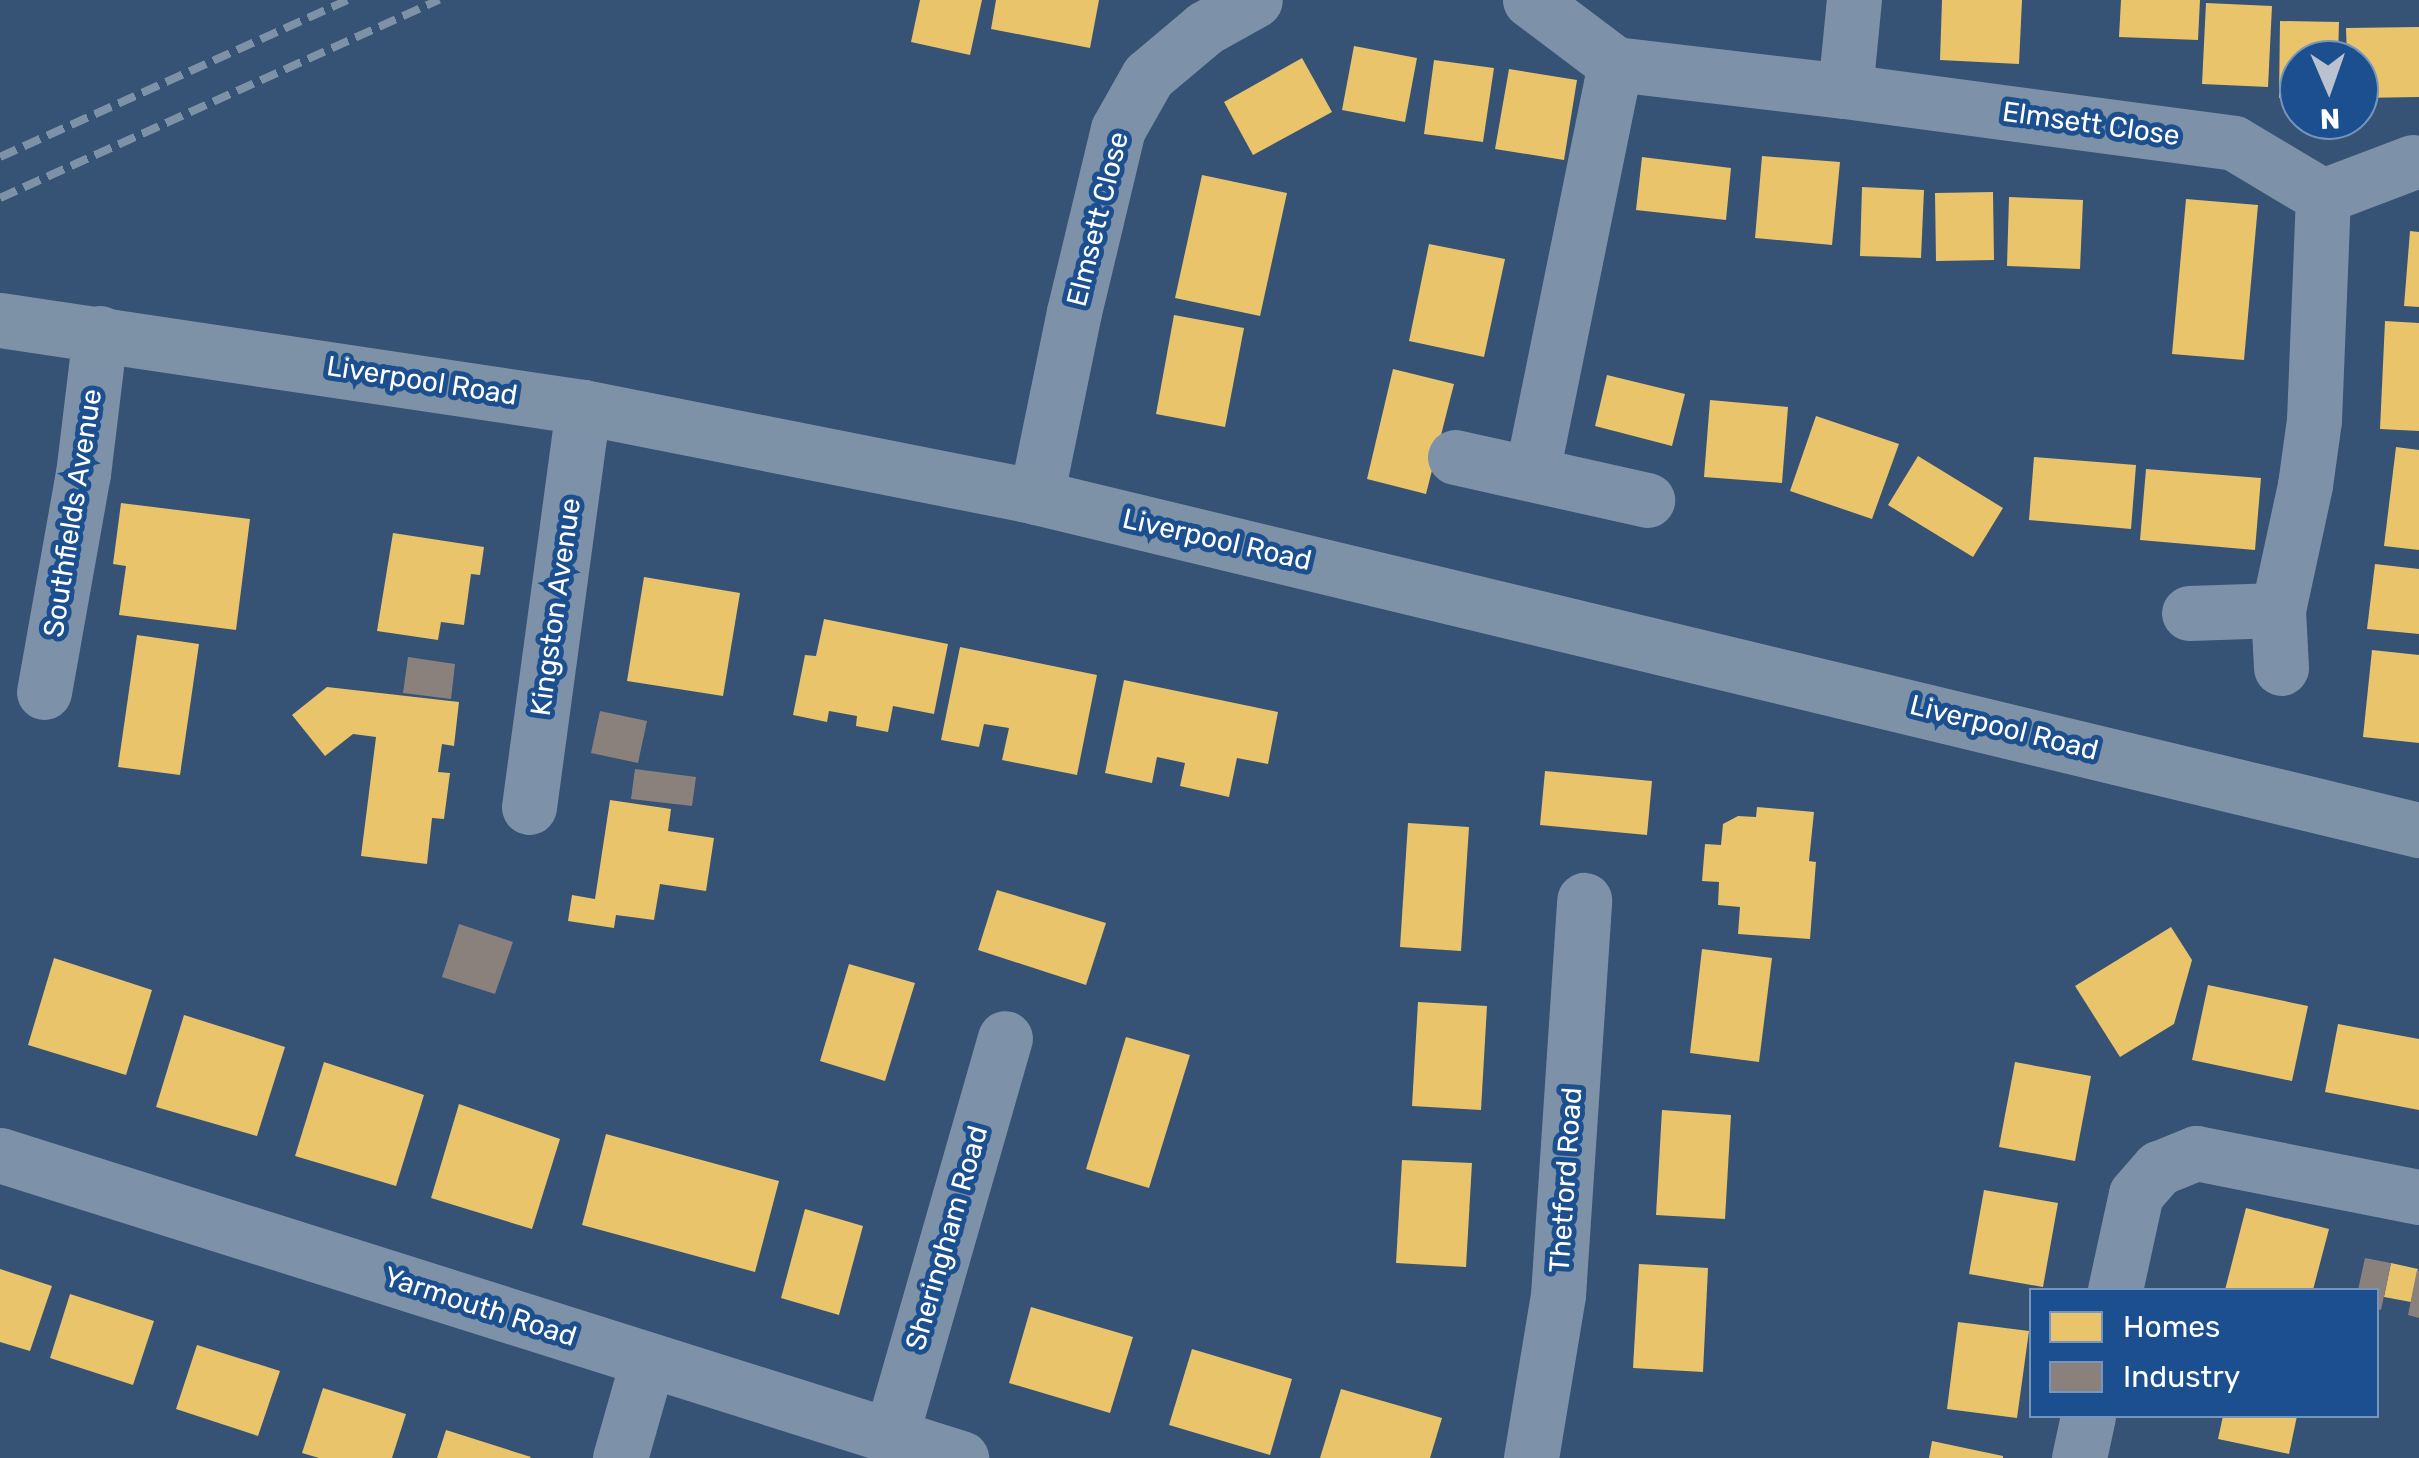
<!DOCTYPE html>
<html>
<head>
<meta charset="utf-8">
<style>
	body { margin:0 }
	#map { position:relative; width:2419px; height:1458px; overflow:hidden; background:#365274; font-family:Rubik,sans-serif }
	div>[style] { position:absolute }
	[style*='--x'] { left:calc(var(--x)*1px); top:calc(var(--y)*1px); width:calc(var(--w)*1px); rotate:calc(var(--a)*1deg) }
	.homes>* { inset:0; background:#e9c46a }
	.industry>* { inset:0; background:#8a817c }
	.minor>* { height:55px; margin:-27.5px; padding:0 27.5px; transform-origin:27.5px; border-radius:27.5px; background:#7d92a8 }
	.highway>* { height:55px; margin:-27.5px; padding:0 27.5px; transform-origin:27.5px; border-radius:27.5px; background:#7e92a7 }
	.rail>* { height:8px; margin-top:-4px; transform-origin:0; background:repeating-linear-gradient(90deg,#7e92a7 0 18px,transparent 0 26px) }
	span { translate:-50% -50%; white-space:nowrap; text-align:center; line-height:1.15; -webkit-text-stroke:10px #1b4f8f; paint-order:stroke }
	.street-label { font-size:28px; color:#fff }
	.legend { position:absolute; left:2029px; top:1288px; width:350px; height:130px; box-sizing:border-box; background:#1b4f8f; border:2px solid #7695bc; margin:0; padding:12px 18px; list-style:none; font-size:30px; color:#fff }
	.legend li { display:flex; align-items:center; gap:20px; height:50px }
	.legend b { width:50px; border:2px solid #7695bc }
	.north { position:absolute; left:2279px; top:40px; width:100px; height:100px; box-sizing:border-box; background:#1b4f8f; border:2px solid #7695bc; border-radius:50%; rotate:178deg; font-size:28px; font-weight:700; line-height:40px; text-align:center; color:#fff }
	.north::after { content:''; display:block; margin:auto; width:35px; height:45px; background:#b9c2ce; clip-path:polygon(50% 0,100% 100%,50% 72%,0 100%) }
</style>
</head>
<body>
<div id="map">
	<div class="homes">
		<div style="clip-path:polygon(920px 0,982px 0,970px 55px,911px 42px)"></div>
		<div style="clip-path:polygon(996px 0,1099px 0,1090px 48px,991px 29px)"></div>
		<div style="clip-path:polygon(1942px 0,2022px 0,2019px 64px,1940px 60px)"></div>
		<div style="clip-path:polygon(2121px 0,2200px 0,2198px 40px,2119px 37px)"></div>
		<div style="clip-path:polygon(2206px 3px,2272px 6px,2268px 87px,2202px 84px)"></div>
		<div style="clip-path:polygon(2280px 21px,2339px 22px,2338px 60px,2299px 60px,2299px 98px,2279px 98px)"></div>
		<div style="clip-path:polygon(2419px 27px,2419px 97px,2359px 98px,2359px 60px,2347px 60px,2346px 28px)"></div>
		<div style="clip-path:polygon(1354px 46px,1417px 58px,1405px 122px,1342px 110px)"></div>
		<div style="clip-path:polygon(1302px 58px,1332px 112px,1253px 155px,1224px 102px)"></div>
		<div style="clip-path:polygon(1434px 60px,1494px 68px,1483px 142px,1424px 134px)"></div>
		<div style="clip-path:polygon(1509px 69px,1577px 80px,1564px 160px,1495px 149px)"></div>
		<div style="clip-path:polygon(1762px 156px,1840px 162px,1832px 245px,1755px 238px)"></div>
		<div style="clip-path:polygon(1642px 157px,1731px 168px,1726px 220px,1636px 210px)"></div>
		<div style="clip-path:polygon(1202px 175px,1287px 193px,1260px 316px,1175px 298px)"></div>
		<div style="clip-path:polygon(1862px 187px,1924px 190px,1921px 258px,1860px 256px)"></div>
		<div style="clip-path:polygon(1993px 192px,1994px 260px,1936px 261px,1935px 193px)"></div>
		<div style="clip-path:polygon(2009px 197px,2083px 200px,2080px 269px,2007px 266px)"></div>
		<div style="clip-path:polygon(2186px 199px,2258px 205px,2244px 360px,2172px 354px)"></div>
		<div style="clip-path:polygon(2410px 231px,2419px 232px,2419px 307px,2404px 306px)"></div>
		<div style="clip-path:polygon(1429px 244px,1505px 259px,1484px 357px,1409px 341px)"></div>
		<div style="clip-path:polygon(1174px 315px,1244px 328px,1225px 427px,1156px 414px)"></div>
		<div style="clip-path:polygon(2385px 321px,2419px 323px,2419px 431px,2380px 429px)"></div>
		<div style="clip-path:polygon(1393px 369px,1454px 384px,1426px 494px,1367px 479px)"></div>
		<div style="clip-path:polygon(1607px 375px,1685px 394px,1672px 446px,1595px 426px)"></div>
		<div style="clip-path:polygon(1710px 400px,1788px 407px,1782px 483px,1704px 477px)"></div>
		<div style="clip-path:polygon(1816px 416px,1899px 444px,1872px 519px,1790px 491px)"></div>
		<div style="clip-path:polygon(2396px 447px,2419px 450px,2419px 550px,2384px 546px)"></div>
		<div style="clip-path:polygon(1918px 456px,2003px 508px,1973px 557px,1888px 505px)"></div>
		<div style="clip-path:polygon(2034px 457px,2136px 465px,2131px 529px,2029px 520px)"></div>
		<div style="clip-path:polygon(2146px 469px,2261px 478px,2255px 550px,2140px 540px)"></div>
		<div style="clip-path:polygon(121px 503px,250px 519px,236px 630px,119px 615px,126px 566px,113px 564px)"></div>
		<div style="clip-path:polygon(393px 533px,484px 547px,480px 575px,471px 574px,464px 625px,441px 622px,438px 640px,377px 631px)"></div>
		<div style="clip-path:polygon(2375px 564px,2419px 569px,2419px 634px,2367px 629px)"></div>
		<div style="clip-path:polygon(644px 577px,740px 593px,723px 696px,627px 681px)"></div>
		<div style="clip-path:polygon(824px 619px,948px 644px,934px 714px,893px 706px,888px 732px,856px 726px,857px 716px,829px 711px,827px 722px,793px 715px,805px 655px,816px 656px)"></div>
		<div style="clip-path:polygon(137px 635px,199px 644px,180px 775px,118px 767px)"></div>
		<div style="clip-path:polygon(960px 647px,1097px 675px,1077px 775px,1002px 760px,1009px 728px,984px 724px,979px 747px,941px 740px)"></div>
		<div style="clip-path:polygon(2372px 650px,2419px 655px,2419px 743px,2363px 737px)"></div>
		<div style="clip-path:polygon(1124px 680px,1278px 712px,1268px 764px,1237px 758px,1229px 797px,1180px 786px,1185px 763px,1157px 757px,1152px 783px,1105px 773px)"></div>
		<div style="clip-path:polygon(327px 687px,459px 702px,454px 746px,442px 744px,438px 772px,450px 773px,444px 819px,432px 818px,427px 864px,361px 856px,376px 737px,353px 734px,325px 756px,292px 715px)"></div>
		<div style="clip-path:polygon(1545px 771px,1652px 781px,1647px 835px,1540px 825px)"></div>
		<div style="clip-path:polygon(610px 800px,671px 809px,668px 831px,714px 838px,706px 891px,660px 884px,654px 920px,616px 915px,614px 928px,568px 921px,572px 895px,595px 899px)"></div>
		<div style="clip-path:polygon(1757px 807px,1814px 812px,1809px 861px,1816px 862px,1810px 939px,1738px 934px,1740px 907px,1718px 905px,1719px 882px,1702px 881px,1705px 844px,1721px 845px,1723px 824px,1738px 816px,1756px 817px)"></div>
		<div style="clip-path:polygon(1408px 823px,1469px 827px,1461px 951px,1400px 947px)"></div>
		<div style="clip-path:polygon(997px 890px,1106px 923px,1086px 985px,978px 950px)"></div>
		<div style="clip-path:polygon(2171px 927px,2192px 960px,2174px 1024px,2120px 1057px,2075px 986px)"></div>
		<div style="clip-path:polygon(1702px 949px,1772px 958px,1759px 1062px,1690px 1053px)"></div>
		<div style="clip-path:polygon(54px 958px,152px 990px,126px 1075px,28px 1045px)"></div>
		<div style="clip-path:polygon(849px 964px,915px 983px,885px 1081px,820px 1061px)"></div>
		<div style="clip-path:polygon(2208px 985px,2308px 1006px,2292px 1081px,2192px 1060px)"></div>
		<div style="clip-path:polygon(1418px 1002px,1487px 1006px,1481px 1110px,1412px 1106px)"></div>
		<div style="clip-path:polygon(184px 1015px,285px 1047px,257px 1136px,156px 1107px)"></div>
		<div style="clip-path:polygon(2338px 1024px,2419px 1039px,2419px 1110px,2325px 1092px)"></div>
		<div style="clip-path:polygon(1126px 1037px,1190px 1055px,1149px 1188px,1086px 1169px)"></div>
		<div style="clip-path:polygon(324px 1062px,424px 1095px,396px 1186px,295px 1156px)"></div>
		<div style="clip-path:polygon(2015px 1062px,2091px 1076px,2075px 1161px,1999px 1147px)"></div>
		<div style="clip-path:polygon(459px 1104px,560px 1139px,532px 1229px,431px 1198px)"></div>
		<div style="clip-path:polygon(1662px 1110px,1731px 1115px,1725px 1219px,1656px 1215px)"></div>
		<div style="clip-path:polygon(606px 1134px,779px 1181px,755px 1272px,582px 1225px)"></div>
		<div style="clip-path:polygon(1402px 1160px,1472px 1163px,1466px 1267px,1396px 1263px)"></div>
		<div style="clip-path:polygon(1984px 1190px,2058px 1203px,2043px 1287px,1969px 1274px)"></div>
		<div style="clip-path:polygon(2246px 1208px,2329px 1229px,2313px 1290px,2225px 1290px)"></div>
		<div style="clip-path:polygon(805px 1209px,863px 1226px,839px 1315px,781px 1298px)"></div>
		<div style="clip-path:polygon(2391px 1263px,2418px 1269px,2411px 1302px,2384px 1297px)"></div>
		<div style="clip-path:polygon(1639px 1264px,1708px 1268px,1703px 1372px,1633px 1368px)"></div>
		<div style="clip-path:polygon(0 1269px,52px 1286px,30px 1351px,0 1342px)"></div>
		<div style="clip-path:polygon(70px 1294px,154px 1321px,133px 1385px,50px 1358px)"></div>
		<div style="clip-path:polygon(1031px 1307px,1133px 1337px,1110px 1413px,1009px 1383px)"></div>
		<div style="clip-path:polygon(1958px 1322px,2029px 1331px,2017px 1418px,1947px 1409px)"></div>
		<div style="clip-path:polygon(197px 1345px,280px 1371px,258px 1436px,176px 1409px)"></div>
		<div style="clip-path:polygon(1192px 1349px,1292px 1379px,1270px 1455px,1169px 1425px)"></div>
		<div style="clip-path:polygon(323px 1388px,406px 1414px,392px 1458px,319px 1458px,302px 1453px)"></div>
		<div style="clip-path:polygon(1341px 1389px,1442px 1418px,1430px 1458px,1320px 1458px)"></div>
		<div style="clip-path:polygon(2223px 1416px,2297px 1416px,2289px 1454px,2218px 1439px)"></div>
		<div style="clip-path:polygon(446px 1430px,531px 1457px,530px 1458px,437px 1458px)"></div>
		<div style="clip-path:polygon(1932px 1441px,2003px 1456px,2003px 1458px,1929px 1458px)"></div>
	</div>
	<div class="industry">
		<div style="clip-path:polygon(408px 657px,455px 664px,451px 699px,403px 693px)"></div>
		<div style="clip-path:polygon(600px 711px,647px 721px,638px 763px,591px 753px)"></div>
		<div style="clip-path:polygon(635px 769px,696px 777px,692px 806px,631px 799px)"></div>
		<div style="clip-path:polygon(459px 924px,513px 942px,495px 994px,442px 977px)"></div>
		<div style="clip-path:polygon(2365px 1258px,2391px 1263px,2381px 1310px,2376px 1309px,2376px 1290px,2358px 1290px)"></div>
		<div style="clip-path:polygon(2417px 1270px,2419px 1271px,2419px 1318px,2408px 1315px)"></div>
	</div>
	<div class="minor">
		<div style="--x:1530;--y:0;--w:106;--a:37"></div>
		<div style="--x:1615;--y:64;--w:232;--a:6.7"></div>
		<div style="--x:1845;--y:91;--w:91;--a:-84.4"></div>
		<div style="--x:1845;--y:91;--w:392;--a:7.6"></div>
		<div style="--x:2234;--y:143;--w:104;--a:30.8"></div>
		<div style="--x:2323;--y:196;--w:96;--a:-20.7"></div>
		<div style="--x:1455;--y:457;--w:197;--a:12.6"></div>
		<div style="--x:1532;--y:472;--w:416;--a:-78.5"></div>
		<div style="--x:1036;--y:497;--w:189;--a:-78.4"></div>
		<div style="--x:1074;--y:312;--w:188;--a:-76.5"></div>
		<div style="--x:1118;--y:129;--w:61;--a:-60.5"></div>
		<div style="--x:1148;--y:76;--w:75;--a:-40.1"></div>
		<div style="--x:1205;--y:28;--w:57;--a:-29.2"></div>
		<div style="--x:2278;--y:610;--w:128;--a:-77.8"></div>
		<div style="--x:2305;--y:485;--w:66;--a:-82.1"></div>
		<div style="--x:2314;--y:420;--w:224;--a:-87.7"></div>
		<div style="--x:2189;--y:613;--w:89;--a:-1.9"></div>
		<div style="--x:2278;--y:610;--w:58;--a:87"></div>
		<div style="--x:44;--y:692;--w:221;--a:-79.9"></div>
		<div style="--x:83;--y:474;--w:142;--a:-83.1"></div>
		<div style="--x:529;--y:807;--w:404;--a:-82.3"></div>
		<div style="--x:0;--y:1155;--w:1008;--a:17.5"></div>
		<div style="--x:2115;--y:1290;--w:98;--a:-77.7"></div>
		<div style="--x:2136;--y:1194;--w:35;--a:-49"></div>
		<div style="--x:2159;--y:1168;--w:40;--a:-22"></div>
		<div style="--x:2196;--y:1153;--w:227;--a:11.2"></div>
		<div style="--x:890;--y:1439;--w:417;--a:-74"></div>
		<div style="--x:620;--y:1458;--w:102;--a:-74.1"></div>
		<div style="--x:1531;--y:1458;--w:165;--a:-80.6"></div>
		<div style="--x:1558;--y:1295;--w:396;--a:-86.2"></div>
		<div style="--x:2079;--y:1458;--w:43;--a:-77.9"></div>
	</div>
	<div class="highway">
		<div style="--x:0;--y:320;--w:589;--a:8.49"></div>
		<div style="--x:583;--y:407;--w:462;--a:11.2"></div>
		<div style="--x:1036;--y:497;--w:1423;--a:13.54"></div>
	</div>
	<div class="rail">
		<div style="--x:0;--y:157;--w:381;--a:-24.3"></div>
		<div style="--x:0;--y:198;--w:482;--a:-24.3"></div>
	</div>
	<div class="street-label">
		<span style="left:2091px;top:124px;rotate:8deg">Elmsett Close</span>
		<span style="left:1098px;top:219px;rotate:-76deg">Elmsett Close</span>
		<span style="left:422px;top:381px;rotate:9deg">Liverpool Road</span>
		<span style="left:73px;top:513px;rotate:-81deg">Southfields Avenue</span>
		<span style="left:1217px;top:540px;rotate:13deg">Liverpool Road</span>
		<span style="left:556px;top:607px;rotate:-82deg">Kingston Avenue</span>
		<span style="left:2004px;top:728px;rotate:14deg">Liverpool Road</span>
		<span style="left:1566px;top:1180px;rotate:-86deg">Thetford Road</span>
		<span style="left:947px;top:1238px;rotate:-74deg">Sheringham Road</span>
		<span style="left:480px;top:1307px;rotate:18deg">Yarmouth Road</span>
	</div>
	<ul class="legend">
	<li><b style="height:28px;background:#e9c46a"></b>Homes</li>
	<li><b style="height:28px;background:#8a817c"></b>Industry</li>
	</ul>
	<div class="north">N</div>
</div>
</body>
</html>
